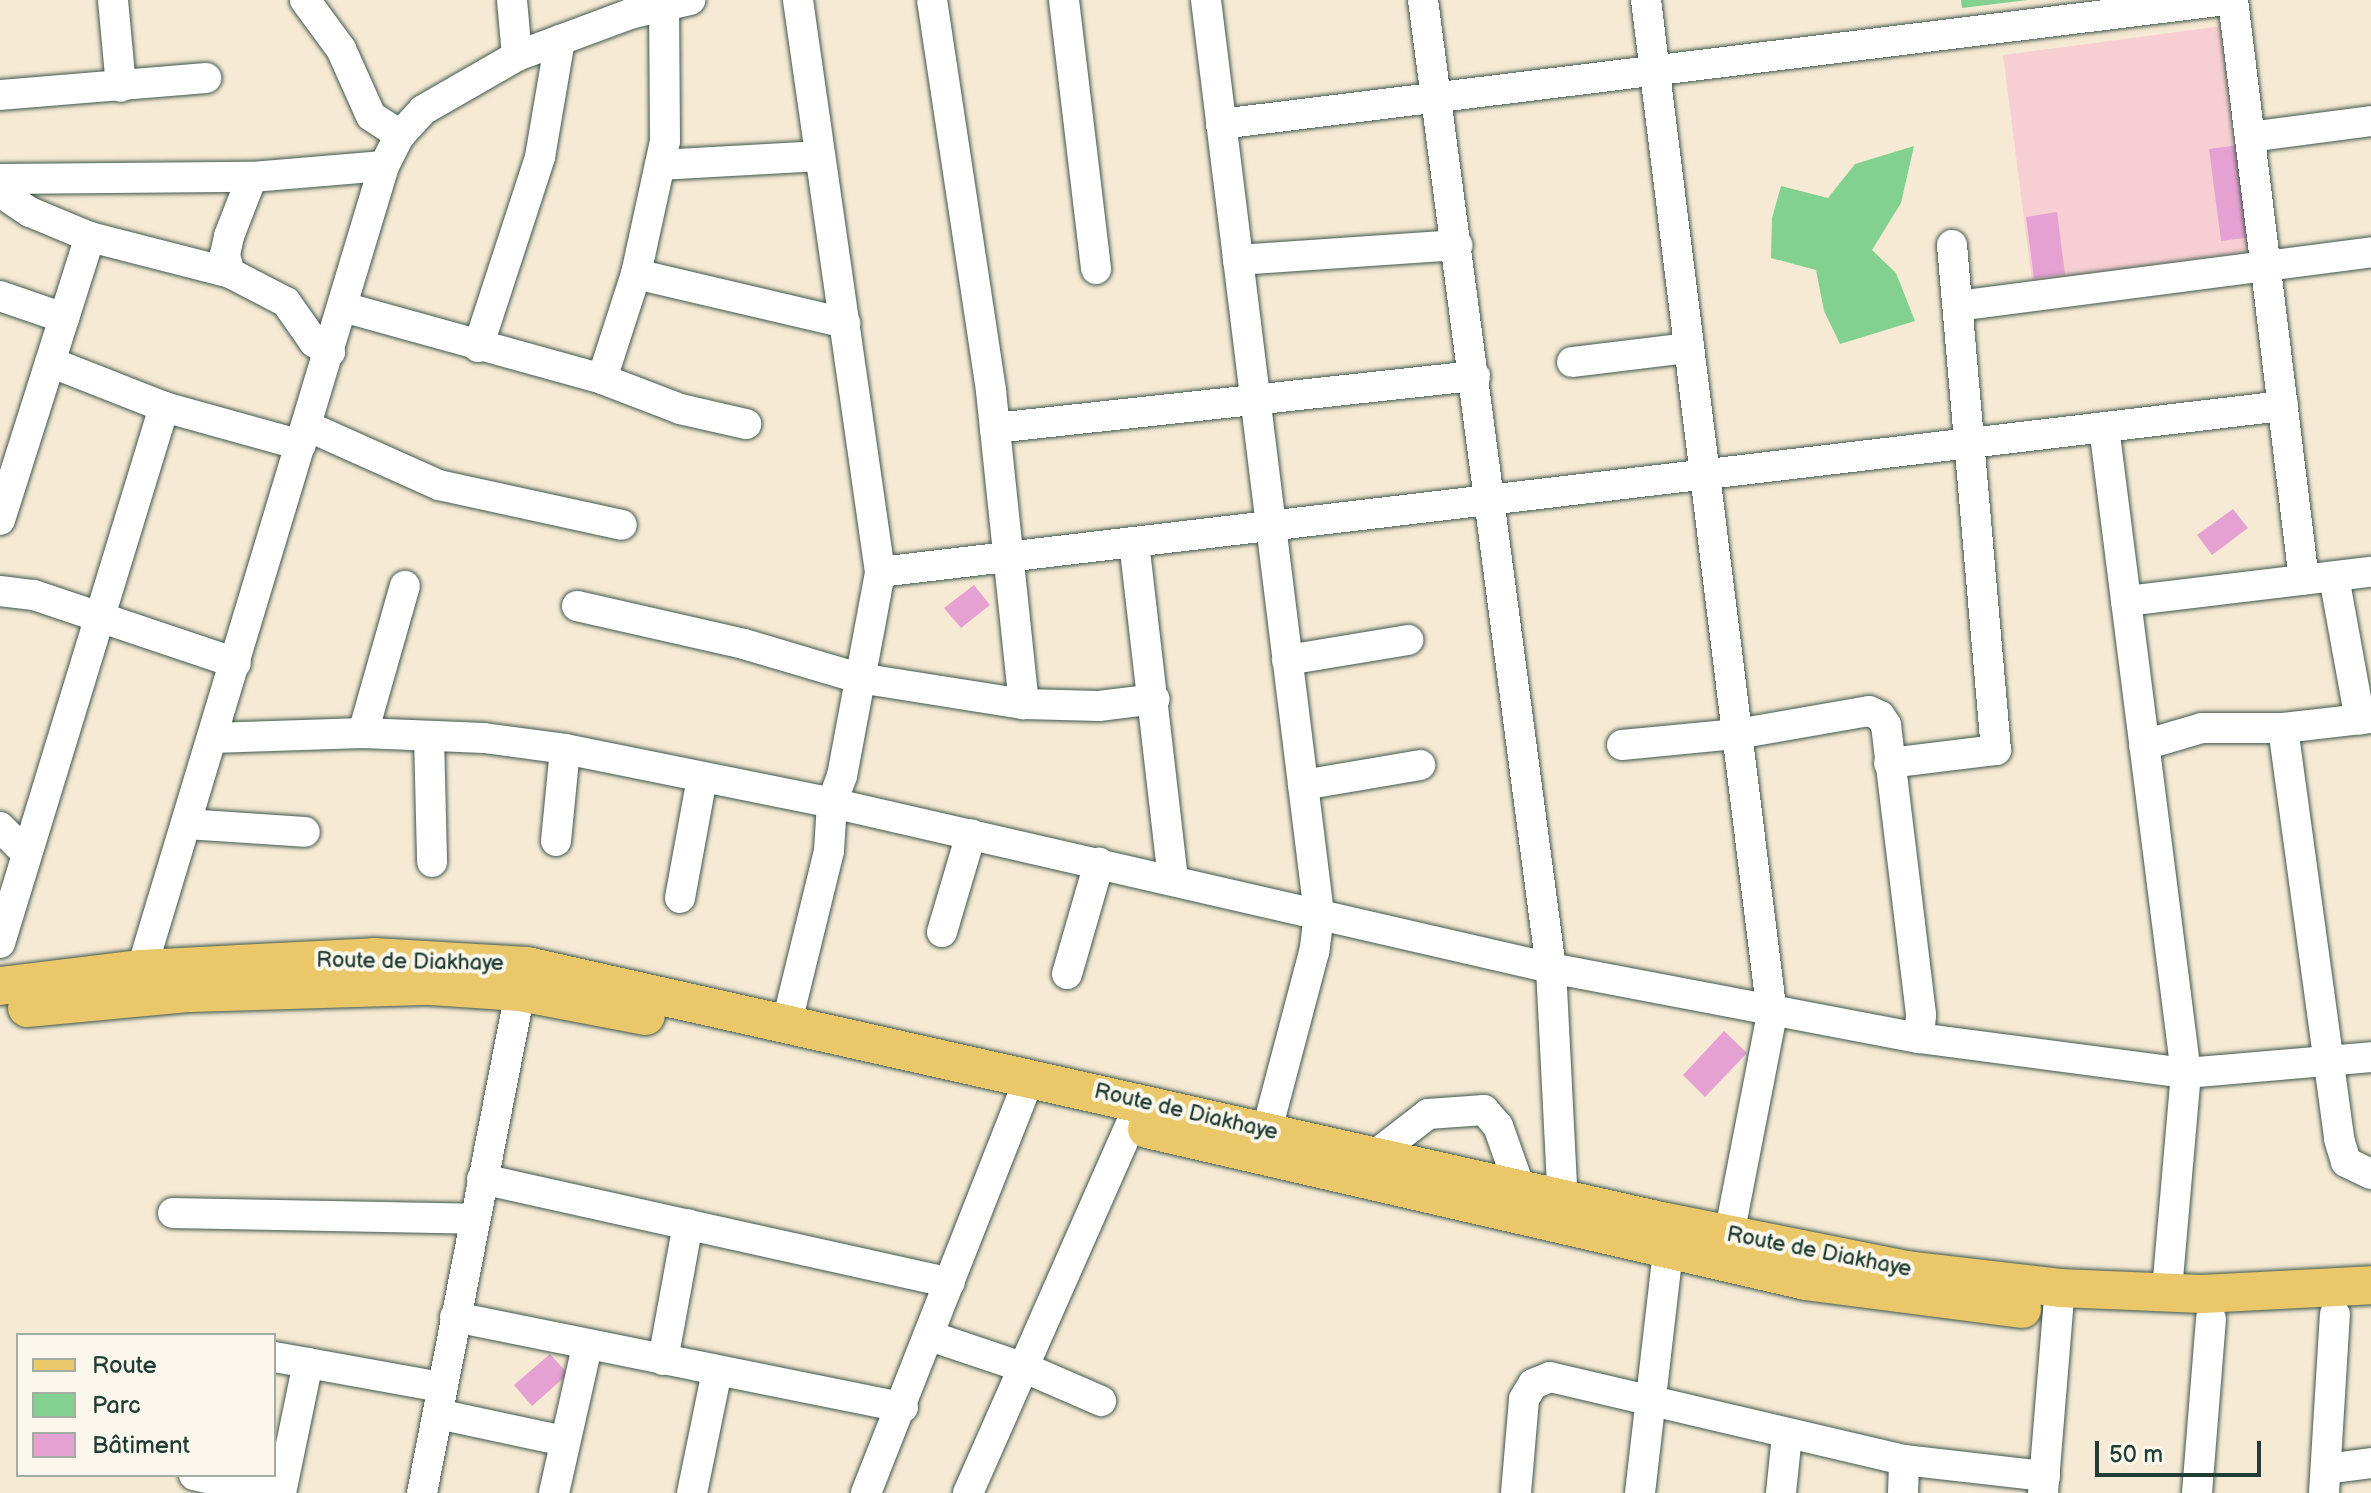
<!DOCTYPE html>
<html>
<head>
<meta charset="utf-8">
<style>
	body { margin:0 }
	#map { position:relative; width:2371px; height:1493px; overflow:hidden; background:#f6ead4; font-family:"Balsamiq Sans",sans-serif }
	div>[style] { position:absolute }
	[style*='--x'] { left:calc(var(--x)*1px); top:calc(var(--y)*1px); width:calc(var(--w)*1px); rotate:calc(var(--a)*1deg) }
	.built>* { inset:0; background:#f7cfd2 }
	.green>* { inset:0; background:#83d190 }
	.building>* { inset:0; background:#e5a1d2 }
	.roads { filter:drop-shadow(0 0 2px #3f574c) drop-shadow(0 0 2px #3f574c) }
	.minor>* { height:30px; margin:-15px; padding:0 15px; transform-origin:15px; border-radius:15px; background:#fff }
	.major>* { height:38px; margin:-19px; padding:0 19px; transform-origin:19px; border-radius:19px; background:#eac769 }
	span { translate:-50% -50%; white-space:nowrap; text-align:center; line-height:1.15; -webkit-text-stroke:8px #fbf7ec; paint-order:stroke }
	.street-label { font-size:22px; color:#1f3d34 }
	.legend { position:absolute; left:16px; top:1333px; width:260px; height:144px; box-sizing:border-box; background:#fbf7ec; border:2px solid #a3ada2; margin:0; padding:10px 14px; list-style:none; font-size:24px; color:#1f3d34 }
	.legend li { display:flex; align-items:center; gap:16px; height:40px }
	.legend b { width:40px; border:2px solid #a3ada2 }
	.scale { position:absolute; left:2095px; top:1441px; width:166px; height:36px; box-sizing:border-box; border:4px solid #1f3d34; border-top:0; padding-left:10px; font-size:24px; line-height:28px; white-space:nowrap; color:#1f3d34; -webkit-text-stroke:6px #fbf7ec; paint-order:stroke }
</style>
</head>
<body>
<div id="map">
	<div class="built">
		<div style="clip-path:polygon(2230px 25px,2260px 250px,2032px 281px,2003px 55px)"></div>
	</div>
	<div class="green">
		<div style="clip-path:polygon(1961px 0,2028px 0,1962px 8px)"></div>
		<div style="clip-path:polygon(1914px 146px,1901px 203px,1872px 250px,1896px 273px,1915px 321px,1840px 344px,1824px 311px,1816px 270px,1771px 258px,1772px 218px,1781px 186px,1828px 198px,1855px 164px)"></div>
	</div>
	<div class="building">
		<div style="clip-path:polygon(2240px 145px,2252px 237px,2221px 241px,2209px 149px)"></div>
		<div style="clip-path:polygon(2057px 212px,2065px 274px,2034px 278px,2026px 217px)"></div>
		<div style="clip-path:polygon(2233px 509px,2248px 528px,2212px 555px,2197px 535px)"></div>
		<div style="clip-path:polygon(974px 585px,990px 605px,961px 628px,944px 608px)"></div>
		<div style="clip-path:polygon(1724px 1031px,1747px 1053px,1705px 1097px,1683px 1075px)"></div>
		<div style="clip-path:polygon(550px 1354px,568px 1374px,532px 1406px,514px 1385px)"></div>
	</div>
	<div class="roads">
		<div class="minor">
			<div style="--x:113;--y:0;--w:87;--a:84.7"></div>
			<div style="--x:305;--y:0;--w:61;--a:53.7"></div>
			<div style="--x:341;--y:49;--w:73;--a:65.9"></div>
			<div style="--x:371;--y:116;--w:35;--a:33"></div>
			<div style="--x:512;--y:0;--w:56;--a:84.9"></div>
			<div style="--x:932;--y:0;--w:395;--a:81.4"></div>
			<div style="--x:991;--y:391;--w:315;--a:84"></div>
			<div style="--x:1064;--y:0;--w:271;--a:83.2"></div>
			<div style="--x:1206;--y:0;--w:921;--a:82.95"></div>
			<div style="--x:1319;--y:914;--w:38;--a:97"></div>
			<div style="--x:1314;--y:952;--w:184;--a:104.8"></div>
			<div style="--x:1423;--y:0;--w:976;--a:82.47"></div>
			<div style="--x:1551;--y:968;--w:253;--a:87.1"></div>
			<div style="--x:1646;--y:0;--w:1022;--a:82.92"></div>
			<div style="--x:1772;--y:1014;--w:226;--a:101"></div>
			<div style="--x:2233;--y:0;--w:584;--a:83.02"></div>
			<div style="--x:0;--y:95;--w:207;--a:-4.7"></div>
			<div style="--x:1221;--y:124;--w:1013;--a:-7.03"></div>
			<div style="--x:2250;--y:137;--w:122;--a:-7.5"></div>
			<div style="--x:660;--y:165;--w:160;--a:-3.2"></div>
			<div style="--x:0;--y:179;--w:252;--a:-0.5"></div>
			<div style="--x:252;--y:177;--w:132;--a:-4.8"></div>
			<div style="--x:0;--y:192;--w:36;--a:34"></div>
			<div style="--x:30;--y:212;--w:65;--a:22.6"></div>
			<div style="--x:90;--y:237;--w:145;--a:14.4"></div>
			<div style="--x:230;--y:273;--w:63;--a:27.4"></div>
			<div style="--x:286;--y:302;--w:49;--a:55"></div>
			<div style="--x:314;--y:342;--w:19;--a:32"></div>
			<div style="--x:1238;--y:260;--w:220;--a:-3.9"></div>
			<div style="--x:230;--y:273;--w:19;--a:-106"></div>
			<div style="--x:225;--y:255;--w:19;--a:-78"></div>
			<div style="--x:229;--y:236;--w:63;--a:-68.7"></div>
			<div style="--x:636;--y:274;--w:215;--a:13.2"></div>
			<div style="--x:0;--y:296;--w:68;--a:19"></div>
			<div style="--x:1958;--y:306;--w:417;--a:-7.4"></div>
			<div style="--x:343;--y:307;--w:269;--a:15.5"></div>
			<div style="--x:602;--y:379;--w:84;--a:21"></div>
			<div style="--x:680;--y:409;--w:68;--a:12.8"></div>
			<div style="--x:478;--y:347;--w:200;--a:-71.9"></div>
			<div style="--x:540;--y:157;--w:119;--a:-80.3"></div>
			<div style="--x:50;--y:362;--w:123;--a:21.5"></div>
			<div style="--x:164;--y:407;--w:142;--a:15.5"></div>
			<div style="--x:1572;--y:362;--w:117;--a:-6.9"></div>
			<div style="--x:602;--y:379;--w:110;--a:-72.1"></div>
			<div style="--x:636;--y:274;--w:136;--a:-77.7"></div>
			<div style="--x:665;--y:141;--w:135;--a:-90.4"></div>
			<div style="--x:307;--y:426;--w:145;--a:24.1"></div>
			<div style="--x:439;--y:485;--w:187;--a:12.3"></div>
			<div style="--x:2104;--y:427;--w:651;--a:82.77"></div>
			<div style="--x:2186;--y:1073;--w:220;--a:95"></div>
			<div style="--x:995;--y:428;--w:483;--a:-6.2"></div>
			<div style="--x:0;--y:520;--w:297;--a:-72.4"></div>
			<div style="--x:1134;--y:542;--w:339;--a:83.4"></div>
			<div style="--x:880;--y:572;--w:1413;--a:-6.75"></div>
			<div style="--x:2334;--y:577;--w:145;--a:79.7"></div>
			<div style="--x:0;--y:591;--w:34;--a:7"></div>
			<div style="--x:34;--y:595;--w:213;--a:18.6"></div>
			<div style="--x:2126;--y:601;--w:247;--a:-6.8"></div>
			<div style="--x:577;--y:606;--w:171;--a:12.8"></div>
			<div style="--x:744;--y:644;--w:120;--a:16.5"></div>
			<div style="--x:859;--y:678;--w:167;--a:9"></div>
			<div style="--x:1024;--y:704;--w:75;--a:1.5"></div>
			<div style="--x:1099;--y:706;--w:56;--a:-7.1"></div>
			<div style="--x:1287;--y:660;--w:123;--a:-9.4"></div>
			<div style="--x:2283;--y:728;--w:415;--a:82.2"></div>
			<div style="--x:2339;--y:1139;--w:24;--a:73"></div>
			<div style="--x:2346;--y:1162;--w:28;--a:26"></div>
			<div style="--x:363;--y:733;--w:153;--a:-74.1"></div>
			<div style="--x:429;--y:736;--w:126;--a:88.6"></div>
			<div style="--x:212;--y:738;--w:151;--a:-1.9"></div>
			<div style="--x:363;--y:733;--w:121;--a:2.4"></div>
			<div style="--x:484;--y:738;--w:82;--a:7.7"></div>
			<div style="--x:565;--y:749;--w:272;--a:11.4"></div>
			<div style="--x:832;--y:803;--w:738;--a:12.92"></div>
			<div style="--x:1551;--y:968;--w:375;--a:10.8"></div>
			<div style="--x:1919;--y:1038;--w:269;--a:7.5"></div>
			<div style="--x:2186;--y:1073;--w:186;--a:-4.9"></div>
			<div style="--x:1622;--y:745;--w:116;--a:-5.5"></div>
			<div style="--x:1737;--y:734;--w:134;--a:-9.9"></div>
			<div style="--x:1869;--y:711;--w:12;--a:24"></div>
			<div style="--x:1880;--y:716;--w:11;--a:56"></div>
			<div style="--x:1886;--y:725;--w:292;--a:83.1"></div>
			<div style="--x:1921;--y:1015;--w:23;--a:95"></div>
			<div style="--x:2144;--y:745;--w:60;--a:-16.3"></div>
			<div style="--x:2202;--y:728;--w:81;--a:0"></div>
			<div style="--x:2283;--y:728;--w:89;--a:-6.5"></div>
			<div style="--x:1889;--y:763;--w:108;--a:-6.9"></div>
			<div style="--x:1996;--y:750;--w:507;--a:-94.98"></div>
			<div style="--x:1303;--y:785;--w:119;--a:-9.7"></div>
			<div style="--x:186;--y:824;--w:119;--a:3.8"></div>
			<div style="--x:0;--y:827;--w:35;--a:45"></div>
			<div style="--x:556;--y:841;--w:92;--a:-84.4"></div>
			<div style="--x:680;--y:898;--w:122;--a:-79.6"></div>
			<div style="--x:942;--y:932;--w:102;--a:-73.5"></div>
			<div style="--x:0;--y:943;--w:561;--a:-72.99"></div>
			<div style="--x:1067;--y:974;--w:116;--a:-73.9"></div>
			<div style="--x:136;--y:988;--w:859;--a:-73.21"></div>
			<div style="--x:384;--y:166;--w:35;--a:-63"></div>
			<div style="--x:400;--y:135;--w:34;--a:-47"></div>
			<div style="--x:423;--y:110;--w:108;--a:-29.9"></div>
			<div style="--x:517;--y:56;--w:121;--a:-20.4"></div>
			<div style="--x:630;--y:14;--w:62;--a:-13.1"></div>
			<div style="--x:787;--y:1022;--w:176;--a:-76.2"></div>
			<div style="--x:829;--y:851;--w:48;--a:-86.4"></div>
			<div style="--x:832;--y:803;--w:29;--a:-70"></div>
			<div style="--x:842;--y:776;--w:208;--a:-79.4"></div>
			<div style="--x:880;--y:572;--w:578;--a:-98.16"></div>
			<div style="--x:1375;--y:1155;--w:67;--a:-37.7"></div>
			<div style="--x:1428;--y:1114;--w:56;--a:-4.1"></div>
			<div style="--x:1484;--y:1110;--w:21;--a:49"></div>
			<div style="--x:1498;--y:1126;--w:66;--a:70.5"></div>
			<div style="--x:482;--y:1179;--w:479;--a:12.5"></div>
			<div style="--x:173;--y:1213;--w:301;--a:1.1"></div>
			<div style="--x:455;--y:1317;--w:457;--a:11.4"></div>
			<div style="--x:930;--y:1336;--w:100;--a:18.6"></div>
			<div style="--x:1025;--y:1368;--w:83;--a:23.5"></div>
			<div style="--x:274;--y:1357;--w:170;--a:10.2"></div>
			<div style="--x:663;--y:1360;--w:138;--a:-79.6"></div>
			<div style="--x:438;--y:1414;--w:129;--a:12.1"></div>
			<div style="--x:2326;--y:1469;--w:45;--a:-7.6"></div>
			<div style="--x:194;--y:1475;--w:81;--a:12.8"></div>
			<div style="--x:281;--y:1493;--w:133;--a:-78.3"></div>
			<div style="--x:422;--y:1493;--w:510;--a:-78.93"></div>
			<div style="--x:554;--y:1493;--w:151;--a:-77.3"></div>
			<div style="--x:692;--y:1493;--w:125;--a:-78.4"></div>
			<div style="--x:866;--y:1493;--w:427;--a:-68.5"></div>
			<div style="--x:968;--y:1493;--w:402;--a:-66.2"></div>
			<div style="--x:1516;--y:1493;--w:94;--a:-85.1"></div>
			<div style="--x:1524;--y:1399;--w:17;--a:-59"></div>
			<div style="--x:1533;--y:1384;--w:18;--a:-22"></div>
			<div style="--x:1550;--y:1377;--w:364;--a:13.2"></div>
			<div style="--x:1904;--y:1460;--w:142;--a:6.5"></div>
			<div style="--x:1640;--y:1493;--w:243;--a:-83.4"></div>
			<div style="--x:1781;--y:1493;--w:58;--a:-84.1"></div>
			<div style="--x:1903;--y:1493;--w:33;--a:-88"></div>
			<div style="--x:2043;--y:1493;--w:206;--a:-85.3"></div>
			<div style="--x:2197;--y:1493;--w:175;--a:-85.4"></div>
			<div style="--x:2324;--y:1493;--w:179;--a:-86.5"></div>
		</div>
		<div class="major">
			<div style="--x:0;--y:986;--w:142;--a:-6.9"></div>
			<div style="--x:141;--y:969;--w:233;--a:-2.9"></div>
			<div style="--x:374;--y:957;--w:153;--a:3.4"></div>
			<div style="--x:527;--y:966;--w:1167;--a:12.67"></div>
			<div style="--x:1666;--y:1222;--w:246;--a:11.3"></div>
			<div style="--x:1907;--y:1270;--w:154;--a:6.7"></div>
			<div style="--x:2060;--y:1288;--w:142;--a:2.4"></div>
			<div style="--x:2202;--y:1294;--w:169;--a:-3"></div>
			<div style="--x:27;--y:1008;--w:164;--a:-5.3"></div>
			<div style="--x:190;--y:993;--w:241;--a:-1.7"></div>
			<div style="--x:431;--y:986;--w:89;--a:3.9"></div>
			<div style="--x:520;--y:992;--w:128;--a:10.8"></div>
			<div style="--x:1147;--y:1129;--w:676;--a:12.99"></div>
			<div style="--x:1806;--y:1281;--w:218;--a:7.4"></div>
		</div>
	</div>
	<div class="street-label">
		<span style="left:410px;top:962px;rotate:1deg">Route de Diakhaye</span>
		<span style="left:1186px;top:1112px;rotate:13deg">Route de Diakhaye</span>
		<span style="left:1819px;top:1252px;rotate:11deg">Route de Diakhaye</span>
	</div>
	<ul class="legend">
	<li><b style="height:10px;background:#eac769"></b>Route</li>
	<li><b style="height:22px;background:#83d190"></b>Parc</li>
	<li><b style="height:22px;background:#e5a1d2"></b>Bâtiment</li>
	</ul>
	<div class="scale">50 m</div>
</div>
</body>
</html>
